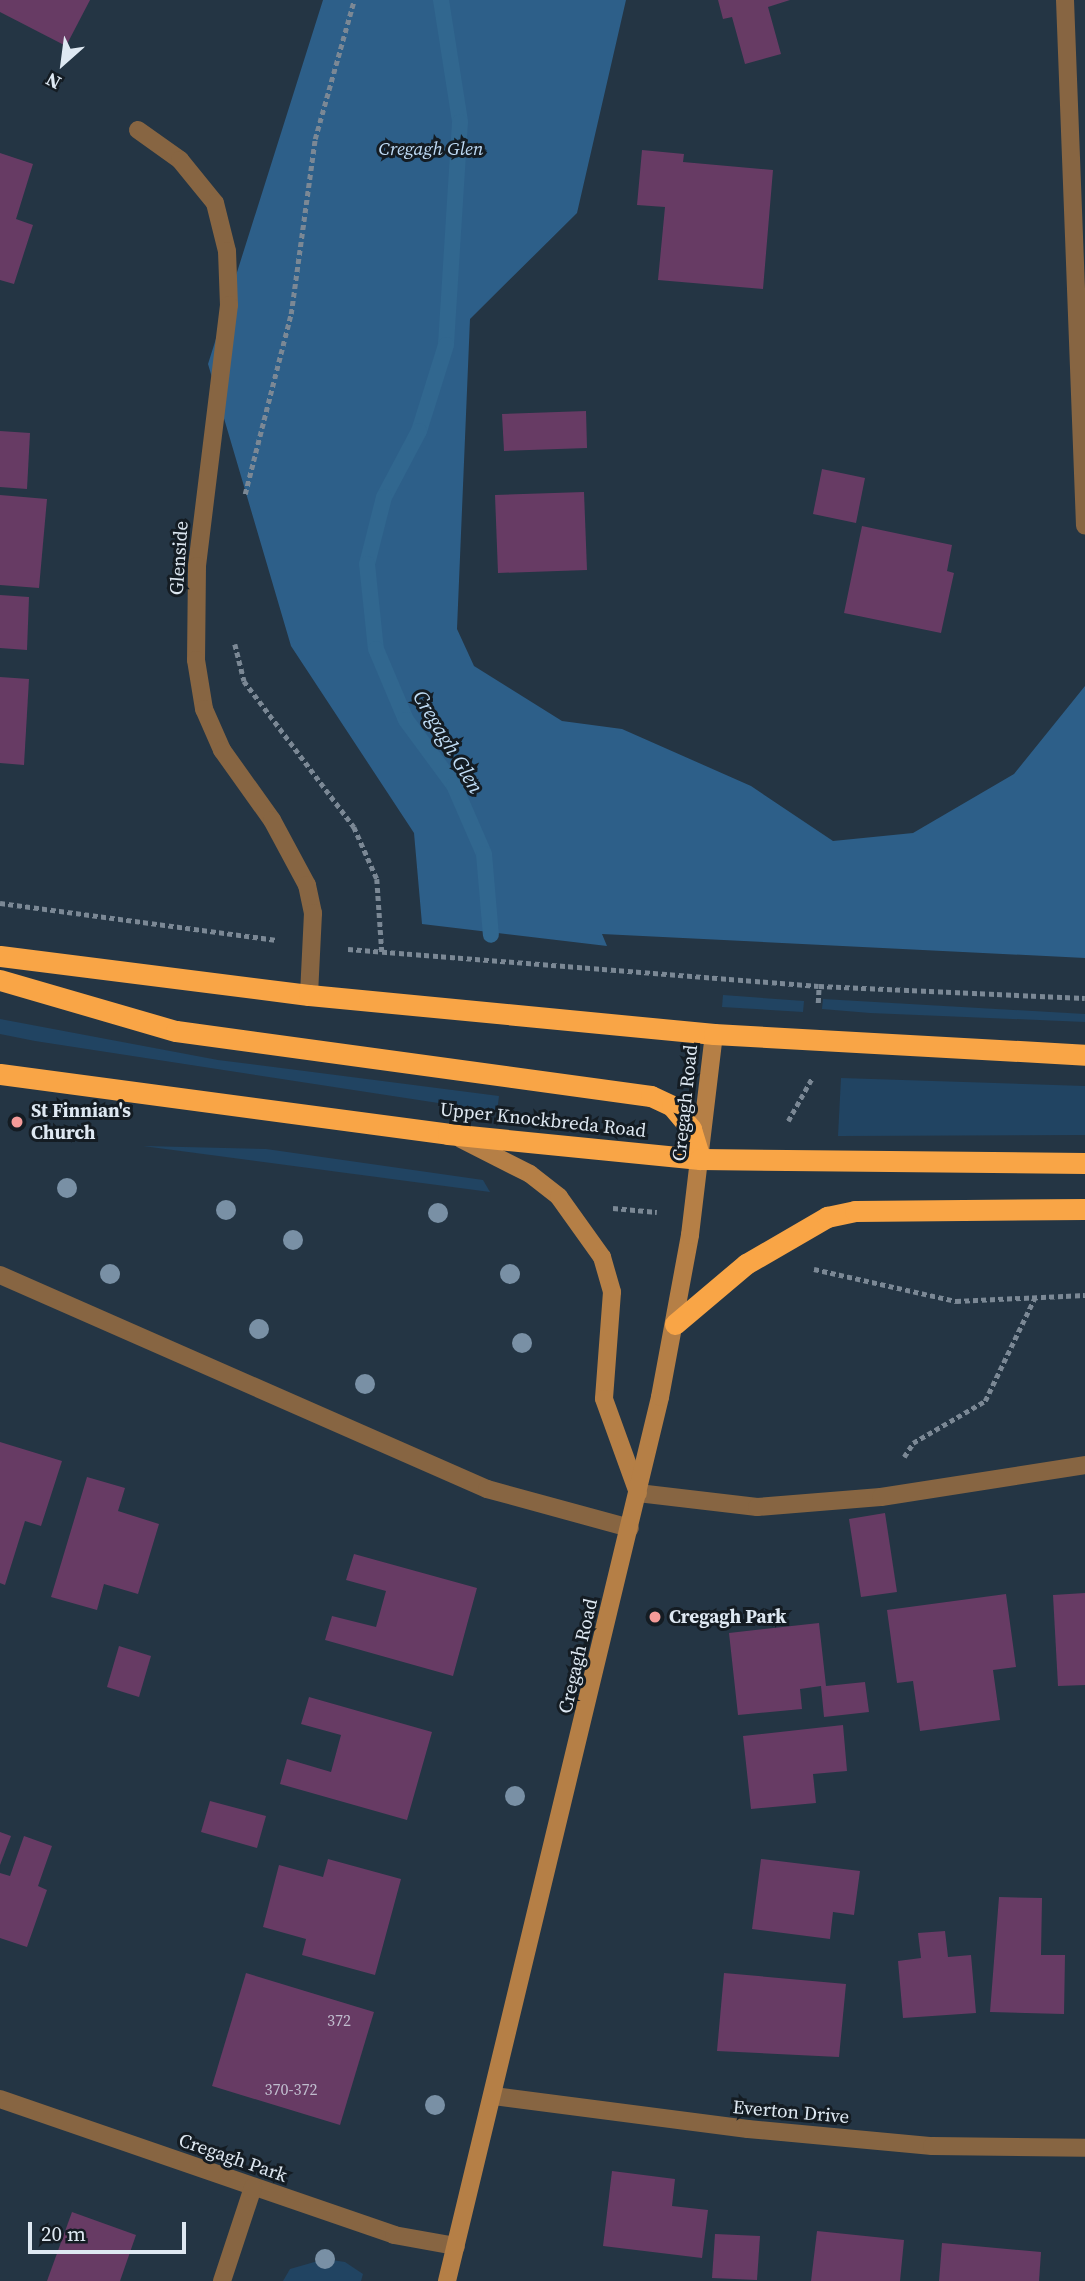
<!DOCTYPE html>
<html>
<head>
<meta charset="utf-8">
<style>
	body { margin:0 }
	#map { position:relative; width:1085px; height:2281px; overflow:hidden; background:#243544; font-family:"Source Serif 4",serif }
	div>[style] { position:absolute }
	[style*='--x'] { left:calc(var(--x)*1px); top:calc(var(--y)*1px); width:calc(var(--w)*1px); rotate:calc(var(--a)*1deg) }
	.green>* { inset:0; background:#214462 }
	.forest>* { inset:0; background:#2d5f89 }
	.stream>* { height:16px; margin:-8px; padding:0 8px; transform-origin:8px; border-radius:8px; background:#31678f }
	.building>* { inset:0; background:#673b64 }
	.path>* { height:4.5px; margin-top:-2.25px; transform-origin:0; background:repeating-linear-gradient(90deg,#7b8895 0 5px,transparent 0 8.5px) }
	.lane>* { height:18px; margin:-9px; padding:0 9px; transform-origin:9px; border-radius:9px; background:#876542 }
	.street>* { height:18px; margin:-9px; padding:0 9px; transform-origin:9px; border-radius:9px; background:#876542 }
	.secondary>* { height:18px; margin:-9px; padding:0 9px; transform-origin:9px; border-radius:9px; background:#b57f46 }
	.highway>* { height:21px; margin:-10.5px; padding:0 10.5px; transform-origin:10.5px; border-radius:10.5px; background:#f9a546 }
	.trees>* { width:20px; height:20px; margin:-10px; border-radius:50%; background:#7990a5 }
	.dots>* { width:19px; height:19px; translate:-50% -50%; box-sizing:border-box; border:4px solid #141c23; border-radius:50% }
	span { translate:-50% -50%; white-space:nowrap; text-align:center; line-height:1.15; -webkit-text-stroke:6px #141c23; paint-order:stroke }
	.number-label { font-size:16px; color:#c0bdce }
	.number-label span { -webkit-text-stroke-width:0 }
	.park-label { font-size:19px; color:#bfdbf5; font-style:italic }
	.street-label { font-size:19px; color:#dee8f2 }
	.poi-label { font-size:19px; color:#dee8f2; font-weight:700 }
	.left { translate:0 -50%; text-align:left }
	.water-label { font-size:21px; color:#c0ddf6; font-style:italic }
	.north { position:absolute; left:28px; top:28px; width:70px; height:70px; -webkit-text-stroke:5px #141c23; paint-order:stroke; rotate:208deg; font-size:19px; font-weight:700; line-height:28px; text-align:center; color:#dee8f2 }
	.north::after { content:''; display:block; margin:auto; width:24px; height:32px; background:#dee8f2; clip-path:polygon(50% 0,100% 100%,50% 72%,0 100%) }
	.scale { position:absolute; left:28px; top:2222px; width:158px; height:32px; box-sizing:border-box; border:4px solid #dee8f2; border-top:0; padding-left:9px; font-size:21px; line-height:24px; white-space:nowrap; color:#dee8f2; -webkit-text-stroke:5px #141c23; paint-order:stroke }
</style>
</head>
<body>
<div id="map">
	<div class="green">
		<div style="clip-path:polygon(723px 995px,804px 1001px,803px 1012px,722px 1007px)"></div>
		<div style="clip-path:polygon(823px 999px,1085px 1014px,1085px 1022px,870px 1013px,822px 1009px)"></div>
		<div style="clip-path:polygon(0 1019px,218px 1060px,499px 1096px,497px 1112px,35px 1041px,0 1034px)"></div>
		<div style="clip-path:polygon(841px 1078px,1085px 1086px,1085px 1135px,838px 1136px)"></div>
		<div style="clip-path:polygon(143px 1146px,266px 1149px,483px 1180px,490px 1192px)"></div>
		<div style="clip-path:polygon(325px 2259px,345px 2262px,363px 2274px,361px 2281px,283px 2281px,290px 2269px)"></div>
	</div>
	<div class="forest">
		<div style="clip-path:polygon(323px 0,626px 0,577px 213px,470px 319px,457px 629px,474px 666px,562px 721px,622px 729px,751px 786px,833px 841px,913px 833px,1014px 774px,1085px 686px,1085px 958px,602px 934px,607px 946px,422px 924px,414px 833px,291px 646px,208px 364px)"></div>
	</div>
	<div class="stream">
		<div style="--x:441;--y:0;--w:123;--a:81.1"></div>
		<div style="--x:460;--y:122;--w:223;--a:93.6"></div>
		<div style="--x:446;--y:345;--w:90;--a:107.4"></div>
		<div style="--x:419;--y:431;--w:75;--a:117.9"></div>
		<div style="--x:384;--y:497;--w:69;--a:104.2"></div>
		<div style="--x:367;--y:564;--w:85;--a:84"></div>
		<div style="--x:376;--y:649;--w:77;--a:67.1"></div>
		<div style="--x:406;--y:720;--w:81;--a:53.6"></div>
		<div style="--x:454;--y:785;--w:75;--a:66.5"></div>
		<div style="--x:484;--y:854;--w:81;--a:85.1"></div>
	</div>
	<div class="building">
		<div style="clip-path:polygon(0 0,90px 0,66px 46px,0 12px)"></div>
		<div style="clip-path:polygon(718px 0,790px 0,768px 7px,781px 54px,745px 64px,732px 17px,723px 19px)"></div>
		<div style="clip-path:polygon(642px 150px,684px 154px,683px 162px,773px 170px,763px 289px,658px 280px,665px 207px,637px 205px)"></div>
		<div style="clip-path:polygon(0 153px,33px 164px,16px 219px,33px 225px,14px 284px,0 280px)"></div>
		<div style="clip-path:polygon(586px 411px,587px 448px,504px 451px,502px 414px)"></div>
		<div style="clip-path:polygon(0 431px,30px 433px,27px 489px,0 487px)"></div>
		<div style="clip-path:polygon(822px 469px,865px 478px,856px 523px,813px 514px)"></div>
		<div style="clip-path:polygon(584px 492px,587px 570px,498px 573px,495px 495px)"></div>
		<div style="clip-path:polygon(0 495px,47px 499px,39px 588px,0 585px)"></div>
		<div style="clip-path:polygon(862px 526px,952px 545px,947px 571px,954px 573px,941px 633px,844px 613px)"></div>
		<div style="clip-path:polygon(0 595px,29px 597px,27px 650px,0 648px)"></div>
		<div style="clip-path:polygon(0 677px,29px 679px,24px 765px,0 763px)"></div>
		<div style="clip-path:polygon(0 1442px,62px 1461px,41px 1526px,25px 1521px,5px 1585px,0 1583px)"></div>
		<div style="clip-path:polygon(87px 1477px,125px 1488px,118px 1511px,159px 1524px,138px 1594px,104px 1584px,97px 1610px,51px 1597px)"></div>
		<div style="clip-path:polygon(885px 1513px,897px 1592px,861px 1597px,849px 1519px)"></div>
		<div style="clip-path:polygon(354px 1554px,477px 1588px,453px 1676px,325px 1640px,332px 1616px,376px 1627px,386px 1591px,346px 1580px)"></div>
		<div style="clip-path:polygon(1085px 1593px,1085px 1685px,1058px 1686px,1053px 1595px)"></div>
		<div style="clip-path:polygon(1006px 1594px,1016px 1667px,993px 1670px,1000px 1720px,920px 1731px,913px 1681px,897px 1683px,887px 1610px)"></div>
		<div style="clip-path:polygon(819px 1623px,826px 1686px,865px 1682px,869px 1712px,824px 1717px,821px 1686px,800px 1689px,802px 1709px,738px 1715px,729px 1633px)"></div>
		<div style="clip-path:polygon(119px 1646px,151px 1656px,139px 1697px,107px 1687px)"></div>
		<div style="clip-path:polygon(309px 1697px,432px 1732px,407px 1820px,280px 1784px,287px 1759px,331px 1772px,341px 1735px,301px 1724px)"></div>
		<div style="clip-path:polygon(843px 1725px,847px 1771px,813px 1774px,816px 1803px,751px 1809px,743px 1736px)"></div>
		<div style="clip-path:polygon(210px 1801px,266px 1816px,257px 1848px,201px 1832px)"></div>
		<div style="clip-path:polygon(0 1832px,11px 1836px,0 1865px)"></div>
		<div style="clip-path:polygon(24px 1836px,52px 1846px,38px 1886px,47px 1890px,27px 1947px,0 1938px,0 1873px,10px 1876px)"></div>
		<div style="clip-path:polygon(328px 1859px,401px 1879px,375px 1975px,302px 1955px,306px 1939px,263px 1927px,279px 1865px,323px 1877px)"></div>
		<div style="clip-path:polygon(761px 1859px,860px 1871px,854px 1915px,833px 1912px,830px 1939px,752px 1929px)"></div>
		<div style="clip-path:polygon(999px 1897px,1042px 1898px,1041px 1955px,1065px 1955px,1064px 2014px,990px 2012px)"></div>
		<div style="clip-path:polygon(945px 1931px,948px 1957px,971px 1955px,976px 2013px,903px 2018px,898px 1961px,921px 1958px,918px 1933px)"></div>
		<div style="clip-path:polygon(246px 1973px,374px 2012px,340px 2125px,212px 2086px)"></div>
		<div style="clip-path:polygon(724px 1973px,846px 1984px,839px 2057px,717px 2051px)"></div>
		<div style="clip-path:polygon(612px 2171px,675px 2179px,672px 2206px,708px 2210px,702px 2258px,603px 2246px)"></div>
		<div style="clip-path:polygon(72px 2212px,136px 2235px,120px 2281px,47px 2281px)"></div>
		<div style="clip-path:polygon(817px 2231px,904px 2240px,900px 2281px,811px 2281px)"></div>
		<div style="clip-path:polygon(715px 2234px,760px 2236px,757px 2280px,712px 2278px)"></div>
		<div style="clip-path:polygon(942px 2243px,1041px 2252px,1039px 2281px,939px 2281px)"></div>
	</div>
	<div class="path">
		<div style="--x:245;--y:494;--w:186;--a:-75.7"></div>
		<div style="--x:291;--y:314;--w:177;--a:-82.2"></div>
		<div style="--x:315;--y:139;--w:144;--a:-74.3"></div>
		<div style="--x:235;--y:644;--w:38;--a:76"></div>
		<div style="--x:244;--y:681;--w:183;--a:53"></div>
		<div style="--x:354;--y:827;--w:57;--a:66.1"></div>
		<div style="--x:377;--y:879;--w:74;--a:86.1"></div>
		<div style="--x:0;--y:903;--w:279;--a:7.6"></div>
		<div style="--x:348;--y:949;--w:472;--a:4.5"></div>
		<div style="--x:819;--y:986;--w:266;--a:2.6"></div>
		<div style="--x:818;--y:1003;--w:17;--a:-87"></div>
		<div style="--x:788;--y:1121;--w:49;--a:-60.8"></div>
		<div style="--x:613;--y:1208;--w:44;--a:5.2"></div>
		<div style="--x:814;--y:1269;--w:146;--a:12.7"></div>
		<div style="--x:956;--y:1301;--w:129;--a:-2.7"></div>
		<div style="--x:904;--y:1457;--w:17;--a:-57"></div>
		<div style="--x:913;--y:1443;--w:83;--a:-30.3"></div>
		<div style="--x:985;--y:1401;--w:115;--a:-64.3"></div>
	</div>
	<div class="lane">
		<div style="--x:138;--y:130;--w:52;--a:35.5"></div>
		<div style="--x:180;--y:160;--w:55;--a:50.9"></div>
		<div style="--x:215;--y:203;--w:49;--a:76"></div>
		<div style="--x:227;--y:251;--w:54;--a:87.9"></div>
		<div style="--x:229;--y:305;--w:263;--a:97"></div>
		<div style="--x:197;--y:566;--w:94;--a:90.6"></div>
		<div style="--x:196;--y:660;--w:50;--a:80.7"></div>
		<div style="--x:204;--y:709;--w:45;--a:66.3"></div>
		<div style="--x:222;--y:750;--w:86;--a:54.5"></div>
		<div style="--x:272;--y:820;--w:74;--a:61.7"></div>
		<div style="--x:307;--y:885;--w:29;--a:78"></div>
		<div style="--x:313;--y:913;--w:82;--a:92.8"></div>
	</div>
	<div class="street">
		<div style="--x:1065;--y:0;--w:526;--a:87.82"></div>
		<div style="--x:0;--y:1275;--w:532;--a:23.72"></div>
		<div style="--x:487;--y:1489;--w:148;--a:15.3"></div>
		<div style="--x:638;--y:1493;--w:120;--a:6.7"></div>
		<div style="--x:757;--y:1507;--w:124;--a:-4.6"></div>
		<div style="--x:881;--y:1497;--w:206;--a:-8.9"></div>
		<div style="--x:494;--y:2096;--w:256;--a:7.4"></div>
		<div style="--x:748;--y:2129;--w:185;--a:5.3"></div>
		<div style="--x:932;--y:2146;--w:153;--a:0.7"></div>
		<div style="--x:0;--y:2099;--w:417;--a:19"></div>
		<div style="--x:394;--y:2235;--w:63;--a:10.1"></div>
		<div style="--x:222;--y:2281;--w:99;--a:-71.7"></div>
	</div>
	<div class="secondary">
		<div style="--x:461;--y:1139;--w:77;--a:26.9"></div>
		<div style="--x:530;--y:1174;--w:37;--a:38"></div>
		<div style="--x:559;--y:1197;--w:74;--a:54.4"></div>
		<div style="--x:602;--y:1257;--w:36;--a:74"></div>
		<div style="--x:612;--y:1292;--w:107;--a:94.3"></div>
		<div style="--x:604;--y:1399;--w:100;--a:70.1"></div>
		<div style="--x:447;--y:2281;--w:909;--a:-76.45"></div>
		<div style="--x:660;--y:1397;--w:165;--a:-79.5"></div>
		<div style="--x:690;--y:1235;--w:202;--a:-83.2"></div>
	</div>
	<div class="highway">
		<div style="--x:0;--y:956;--w:311;--a:7.2"></div>
		<div style="--x:309;--y:995;--w:407;--a:5.5"></div>
		<div style="--x:714;--y:1034;--w:372;--a:3.2"></div>
		<div style="--x:0;--y:980;--w:183;--a:16.2"></div>
		<div style="--x:176;--y:1031;--w:479;--a:7.8"></div>
		<div style="--x:651;--y:1096;--w:23;--a:25"></div>
		<div style="--x:672;--y:1106;--w:30;--a:50"></div>
		<div style="--x:691;--y:1129;--w:31;--a:73"></div>
		<div style="--x:0;--y:1074;--w:452;--a:7.6"></div>
		<div style="--x:448;--y:1134;--w:253;--a:5.7"></div>
		<div style="--x:700;--y:1159;--w:385;--a:0.6"></div>
		<div style="--x:675;--y:1324;--w:93;--a:-40.2"></div>
		<div style="--x:746;--y:1264;--w:94;--a:-30.1"></div>
		<div style="--x:827;--y:1217;--w:29;--a:-12"></div>
		<div style="--x:855;--y:1211;--w:230;--a:-0.5"></div>
	</div>
	<div class="trees">
		<div style="left:67px;top:1188px"></div>
		<div style="left:226px;top:1210px"></div>
		<div style="left:438px;top:1213px"></div>
		<div style="left:293px;top:1240px"></div>
		<div style="left:110px;top:1274px"></div>
		<div style="left:510px;top:1274px"></div>
		<div style="left:259px;top:1329px"></div>
		<div style="left:522px;top:1343px"></div>
		<div style="left:365px;top:1384px"></div>
		<div style="left:515px;top:1796px"></div>
		<div style="left:435px;top:2105px"></div>
		<div style="left:325px;top:2259px"></div>
	</div>
	<div class="dots">
		<div style="left:17px;top:1122px;background:#f59b99"></div>
		<div style="left:655px;top:1617px;background:#f59b99"></div>
	</div>
	<div class="number-label">
		<span style="left:339px;top:2020px">372</span>
		<span style="left:291px;top:2089px">370-372</span>
	</div>
	<div class="park-label">
		<span style="left:431px;top:149px">Cregagh Glen</span>
	</div>
	<div class="street-label">
		<span style="left:179px;top:558px;rotate:-86deg">Glenside</span>
		<span style="left:685px;top:1103px;rotate:-84deg">Cregagh Road</span>
		<span style="left:543px;top:1120px;rotate:6deg">Upper Knockbreda Road</span>
		<span style="left:578px;top:1656px;rotate:-77deg">Cregagh Road</span>
		<span style="left:791px;top:2112px;rotate:5deg">Everton Drive</span>
		<span style="left:233px;top:2158px;rotate:19deg">Cregagh Park</span>
	</div>
	<div class="poi-label">
		<span class="left" style="left:31px;top:1122px">St Finnian's<br>Church</span>
		<span class="left" style="left:669px;top:1617px">Cregagh Park</span>
	</div>
	<div class="water-label">
		<span style="left:448px;top:742px;rotate:59deg">Cregagh Glen</span>
	</div>
	<div class="north">N</div>
	<div class="scale">20 m</div>
</div>
</body>
</html>
